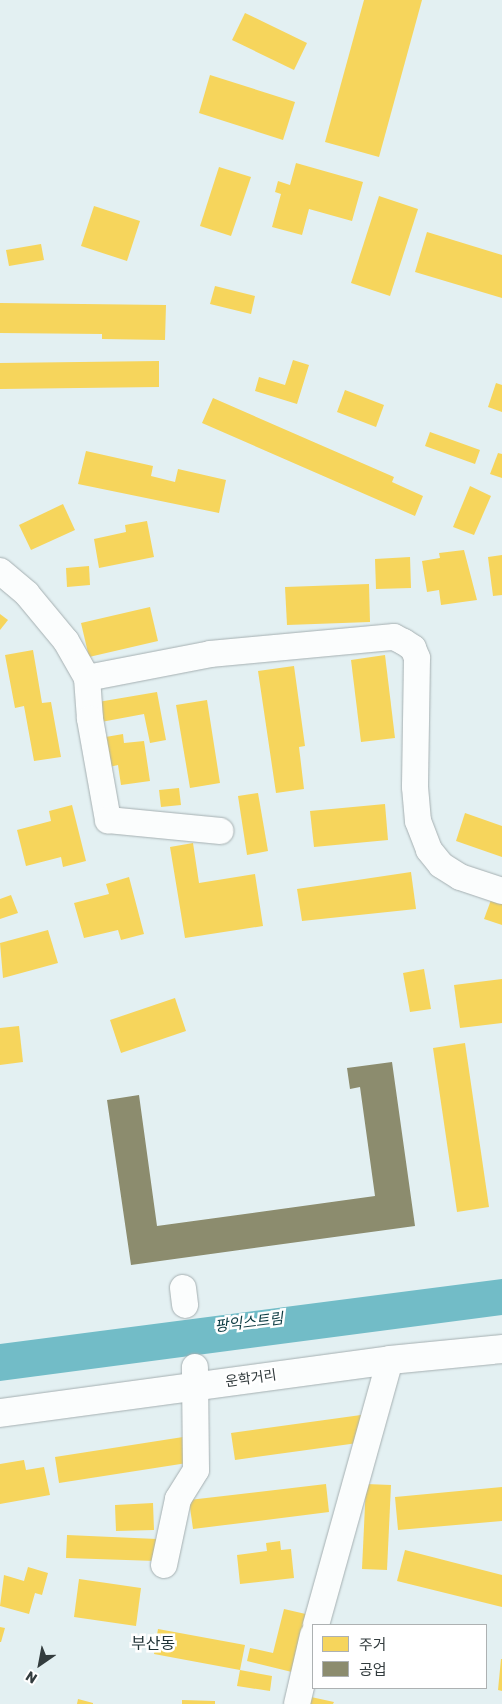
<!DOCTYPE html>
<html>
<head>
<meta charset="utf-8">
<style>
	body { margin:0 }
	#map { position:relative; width:502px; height:1704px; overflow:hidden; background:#e3f0f2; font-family:Rubik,"Noto Sans KR",sans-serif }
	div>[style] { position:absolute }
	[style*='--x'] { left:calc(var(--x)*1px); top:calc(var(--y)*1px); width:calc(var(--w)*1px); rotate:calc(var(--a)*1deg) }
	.water>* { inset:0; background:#72bcc7 }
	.homes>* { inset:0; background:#f6d55c }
	.industry>* { inset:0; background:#8c8c6e }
	.roads { filter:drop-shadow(0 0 1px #a5afb1) drop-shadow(0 0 1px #a5afb1) }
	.minor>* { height:26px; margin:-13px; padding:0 13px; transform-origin:13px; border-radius:13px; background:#fbfdfd }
	.secondary>* { height:28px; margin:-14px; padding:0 14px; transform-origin:14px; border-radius:14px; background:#fbfdfd }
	span { translate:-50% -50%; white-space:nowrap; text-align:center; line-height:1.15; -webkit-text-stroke:5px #fff; paint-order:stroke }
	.street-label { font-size:14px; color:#333c3e }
	.water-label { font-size:15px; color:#0b3a41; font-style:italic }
	.quarter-label { font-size:16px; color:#203236 }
	.legend { position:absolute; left:312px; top:1624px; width:175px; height:65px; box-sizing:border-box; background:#fff; border:1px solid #adb1b2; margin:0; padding:6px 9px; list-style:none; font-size:15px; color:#333c3e }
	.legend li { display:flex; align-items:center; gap:10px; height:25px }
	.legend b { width:25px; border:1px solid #adb1b2 }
	.north { position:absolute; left:15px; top:1639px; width:50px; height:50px; -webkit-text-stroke:4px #fff; paint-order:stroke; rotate:213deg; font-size:14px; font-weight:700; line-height:20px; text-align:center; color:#333c3e }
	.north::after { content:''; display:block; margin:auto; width:18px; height:22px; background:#333c3e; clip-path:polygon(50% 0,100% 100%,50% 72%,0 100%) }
</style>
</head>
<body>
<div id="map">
	<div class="water">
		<div style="clip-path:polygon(502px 1279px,502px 1315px,0 1381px,0 1344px)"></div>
	</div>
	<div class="homes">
		<div style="clip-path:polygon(364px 0,422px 0,379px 157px,325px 142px)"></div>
		<div style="clip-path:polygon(245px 13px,307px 43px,294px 70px,232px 40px)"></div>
		<div style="clip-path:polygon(210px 75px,295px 102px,283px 140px,199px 113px)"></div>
		<div style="clip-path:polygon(296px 163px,363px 182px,352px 221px,309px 209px,302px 235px,272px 227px,281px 194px,275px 192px,278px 181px,290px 185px)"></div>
		<div style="clip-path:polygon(219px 167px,251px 177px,231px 236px,200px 226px)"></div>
		<div style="clip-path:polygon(379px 196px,418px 209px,390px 296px,351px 283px)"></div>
		<div style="clip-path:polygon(94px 206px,140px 221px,127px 261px,81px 246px)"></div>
		<div style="clip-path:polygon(427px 232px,502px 255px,502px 298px,415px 272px)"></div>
		<div style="clip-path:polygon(41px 244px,44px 260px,9px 266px,6px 250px)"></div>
		<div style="clip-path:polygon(215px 286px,255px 296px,251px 314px,210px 304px)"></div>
		<div style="clip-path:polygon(0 303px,166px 305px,165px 340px,102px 339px,102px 334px,0 333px)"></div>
		<div style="clip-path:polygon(293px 360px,309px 365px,297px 404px,255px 391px,259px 377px,285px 385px)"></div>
		<div style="clip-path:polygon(159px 361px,159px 387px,0 389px,0 363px)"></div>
		<div style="clip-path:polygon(496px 383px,502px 385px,502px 412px,488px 407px)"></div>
		<div style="clip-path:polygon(345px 390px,384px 405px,376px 427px,337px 412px)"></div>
		<div style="clip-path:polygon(213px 398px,394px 477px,392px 482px,423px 496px,415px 516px,202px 423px)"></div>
		<div style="clip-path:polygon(430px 432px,480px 450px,475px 464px,425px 446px)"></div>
		<div style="clip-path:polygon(86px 451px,153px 466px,151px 476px,175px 482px,178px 469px,226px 480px,219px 513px,78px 484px)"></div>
		<div style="clip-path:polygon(498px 453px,502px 454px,502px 478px,490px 474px)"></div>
		<div style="clip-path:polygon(470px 486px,491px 496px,474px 535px,453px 527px)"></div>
		<div style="clip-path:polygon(63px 504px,75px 530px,31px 550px,19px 525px)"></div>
		<div style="clip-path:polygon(147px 521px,154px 557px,99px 568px,94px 539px,126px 532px,125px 525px)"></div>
		<div style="clip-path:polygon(464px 550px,477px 600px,441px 605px,439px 590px,427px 592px,422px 561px,440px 558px,439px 553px)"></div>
		<div style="clip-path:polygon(502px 555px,502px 595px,493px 596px,488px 557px)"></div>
		<div style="clip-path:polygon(410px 557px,411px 588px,376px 589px,375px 559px)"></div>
		<div style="clip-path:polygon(89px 566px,90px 585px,67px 587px,66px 568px)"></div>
		<div style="clip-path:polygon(369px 584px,370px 622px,287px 625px,285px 587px)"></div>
		<div style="clip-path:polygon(150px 607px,158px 641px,89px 657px,81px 623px)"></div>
		<div style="clip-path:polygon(0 614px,8px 620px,0 630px)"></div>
		<div style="clip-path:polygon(33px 650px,42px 703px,51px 702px,61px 757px,34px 761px,24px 706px,15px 708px,5px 655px)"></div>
		<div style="clip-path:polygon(385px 655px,395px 738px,361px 742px,351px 660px)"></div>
		<div style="clip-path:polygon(294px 666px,305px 746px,299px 747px,304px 789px,276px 793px,258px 671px)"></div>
		<div style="clip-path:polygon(157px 692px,166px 740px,150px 743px,144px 714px,101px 722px,98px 702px)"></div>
		<div style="clip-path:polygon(207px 700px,220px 783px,190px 788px,176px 705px)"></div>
		<div style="clip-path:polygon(123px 734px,124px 743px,144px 741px,150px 781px,121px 785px,118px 765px,105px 768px,100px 738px)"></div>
		<div style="clip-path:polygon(179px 788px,181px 805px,161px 807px,159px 790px)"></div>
		<div style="clip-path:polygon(258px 793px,268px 851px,247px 855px,238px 796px)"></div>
		<div style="clip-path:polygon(385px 804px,388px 840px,314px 847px,310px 811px)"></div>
		<div style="clip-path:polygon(72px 805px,86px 861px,63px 867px,61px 857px,26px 866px,17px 830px,51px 821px,49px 811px)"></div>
		<div style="clip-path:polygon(465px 813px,502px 826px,502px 857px,456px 841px)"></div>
		<div style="clip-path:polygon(193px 843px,199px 883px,255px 874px,263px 926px,185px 938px,170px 847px)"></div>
		<div style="clip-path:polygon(411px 872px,416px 909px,302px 921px,297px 889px)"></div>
		<div style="clip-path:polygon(129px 877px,144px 934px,121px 940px,118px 930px,84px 938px,74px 903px,109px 894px,106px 884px)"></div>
		<div style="clip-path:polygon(11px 895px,18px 913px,0 919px,0 899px)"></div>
		<div style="clip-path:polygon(491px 900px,502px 904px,502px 925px,484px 919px)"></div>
		<div style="clip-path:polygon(48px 930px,58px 963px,3px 978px,0 943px)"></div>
		<div style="clip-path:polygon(424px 969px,431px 1009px,410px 1012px,403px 973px)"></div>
		<div style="clip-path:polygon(502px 979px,502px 1023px,460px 1028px,454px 985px)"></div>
		<div style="clip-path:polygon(175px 998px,186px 1031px,121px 1053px,110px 1020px)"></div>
		<div style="clip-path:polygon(19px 1026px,23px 1062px,0 1065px,0 1028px)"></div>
		<div style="clip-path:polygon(465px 1043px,489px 1207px,457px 1212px,433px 1048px)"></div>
		<div style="clip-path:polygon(361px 1415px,365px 1442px,235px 1460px,231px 1433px)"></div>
		<div style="clip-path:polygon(183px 1437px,187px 1463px,59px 1483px,55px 1457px)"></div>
		<div style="clip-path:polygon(24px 1460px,26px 1470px,44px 1467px,50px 1495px,0 1504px,0 1464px)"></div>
		<div style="clip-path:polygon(326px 1484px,329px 1512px,193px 1529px,189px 1500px)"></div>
		<div style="clip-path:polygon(366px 1484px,391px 1485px,387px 1570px,362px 1569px)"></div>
		<div style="clip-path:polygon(502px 1487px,502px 1521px,398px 1530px,395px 1497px)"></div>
		<div style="clip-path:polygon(153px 1503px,154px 1530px,116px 1531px,115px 1505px)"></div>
		<div style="clip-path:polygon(67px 1535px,157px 1539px,156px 1561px,66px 1558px)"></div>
		<div style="clip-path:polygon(280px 1541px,281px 1550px,291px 1549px,294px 1578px,240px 1584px,237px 1555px,267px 1551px,266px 1543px)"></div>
		<div style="clip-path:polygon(405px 1550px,502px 1575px,502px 1607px,397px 1581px)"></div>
		<div style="clip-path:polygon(28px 1567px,48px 1573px,42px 1595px,35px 1593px,29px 1614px,0 1606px,4px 1575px,24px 1581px)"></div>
		<div style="clip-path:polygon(79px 1579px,141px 1588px,136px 1626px,74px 1617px)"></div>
		<div style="clip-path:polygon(284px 1609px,310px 1615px,296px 1673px,247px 1661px,250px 1648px,273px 1653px)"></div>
		<div style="clip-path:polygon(0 1627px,5px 1628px,1px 1642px,0 1642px)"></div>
		<div style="clip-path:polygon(158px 1629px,245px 1645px,240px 1670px,154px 1654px)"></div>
		<div style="clip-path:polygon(501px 1659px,502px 1659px,502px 1691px,498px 1690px)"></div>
		<div style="clip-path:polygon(240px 1670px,272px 1676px,270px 1691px,237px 1686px)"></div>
		<div style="clip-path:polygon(311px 1697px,334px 1702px,333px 1704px,310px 1704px)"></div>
		<div style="clip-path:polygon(78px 1699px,93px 1703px,93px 1704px,77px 1704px)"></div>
		<div style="clip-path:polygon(182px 1700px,215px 1701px,215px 1704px,182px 1704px)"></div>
	</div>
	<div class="industry">
		<div style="clip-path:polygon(392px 1062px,415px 1226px,131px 1265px,107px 1100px,139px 1095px,157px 1226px,375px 1196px,360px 1087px,350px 1089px,347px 1068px)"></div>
	</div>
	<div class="roads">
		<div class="minor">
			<div style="--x:0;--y:571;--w:35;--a:40"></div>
			<div style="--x:27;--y:594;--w:61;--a:50.3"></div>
			<div style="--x:66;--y:641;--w:43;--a:60.4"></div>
			<div style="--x:87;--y:678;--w:125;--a:-11"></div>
			<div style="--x:210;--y:654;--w:185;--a:-5.3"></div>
			<div style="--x:394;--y:637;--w:11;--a:27"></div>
			<div style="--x:404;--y:642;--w:11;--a:34"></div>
			<div style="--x:413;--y:648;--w:11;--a:68"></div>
			<div style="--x:417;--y:658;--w:129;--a:90.9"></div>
			<div style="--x:415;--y:787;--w:34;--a:85"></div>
			<div style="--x:418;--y:821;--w:31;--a:69"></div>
			<div style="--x:429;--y:850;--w:19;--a:51"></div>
			<div style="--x:441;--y:865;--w:22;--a:32"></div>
			<div style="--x:460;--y:877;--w:44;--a:18.4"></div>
			<div style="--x:87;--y:678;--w:41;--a:85.8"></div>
			<div style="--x:90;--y:719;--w:103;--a:79.9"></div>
			<div style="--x:108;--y:820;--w:113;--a:5.6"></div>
			<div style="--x:183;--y:1288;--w:17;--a:83"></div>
			<div style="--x:164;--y:1565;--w:67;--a:-78"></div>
			<div style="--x:178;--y:1499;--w:34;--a:-58"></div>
			<div style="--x:196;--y:1470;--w:103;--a:-90.6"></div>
			<div style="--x:316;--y:1625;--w:275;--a:-74.4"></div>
			<div style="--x:297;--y:1704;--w:71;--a:-76.9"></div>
		</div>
		<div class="secondary">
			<div style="--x:0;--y:1413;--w:394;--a:-7.7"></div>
			<div style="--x:390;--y:1360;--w:113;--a:-5.6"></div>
		</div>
	</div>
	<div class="street-label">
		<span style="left:251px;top:1379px;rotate:-8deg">운학거리</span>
	</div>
	<div class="water-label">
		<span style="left:249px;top:1323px;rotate:-7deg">팡익스트림</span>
	</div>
	<div class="quarter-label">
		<span style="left:153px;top:1644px">부산동</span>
	</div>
	<ul class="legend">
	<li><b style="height:14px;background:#f6d55c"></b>주거</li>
	<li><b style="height:14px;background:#8c8c6e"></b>공업</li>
	</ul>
	<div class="north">N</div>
</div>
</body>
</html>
